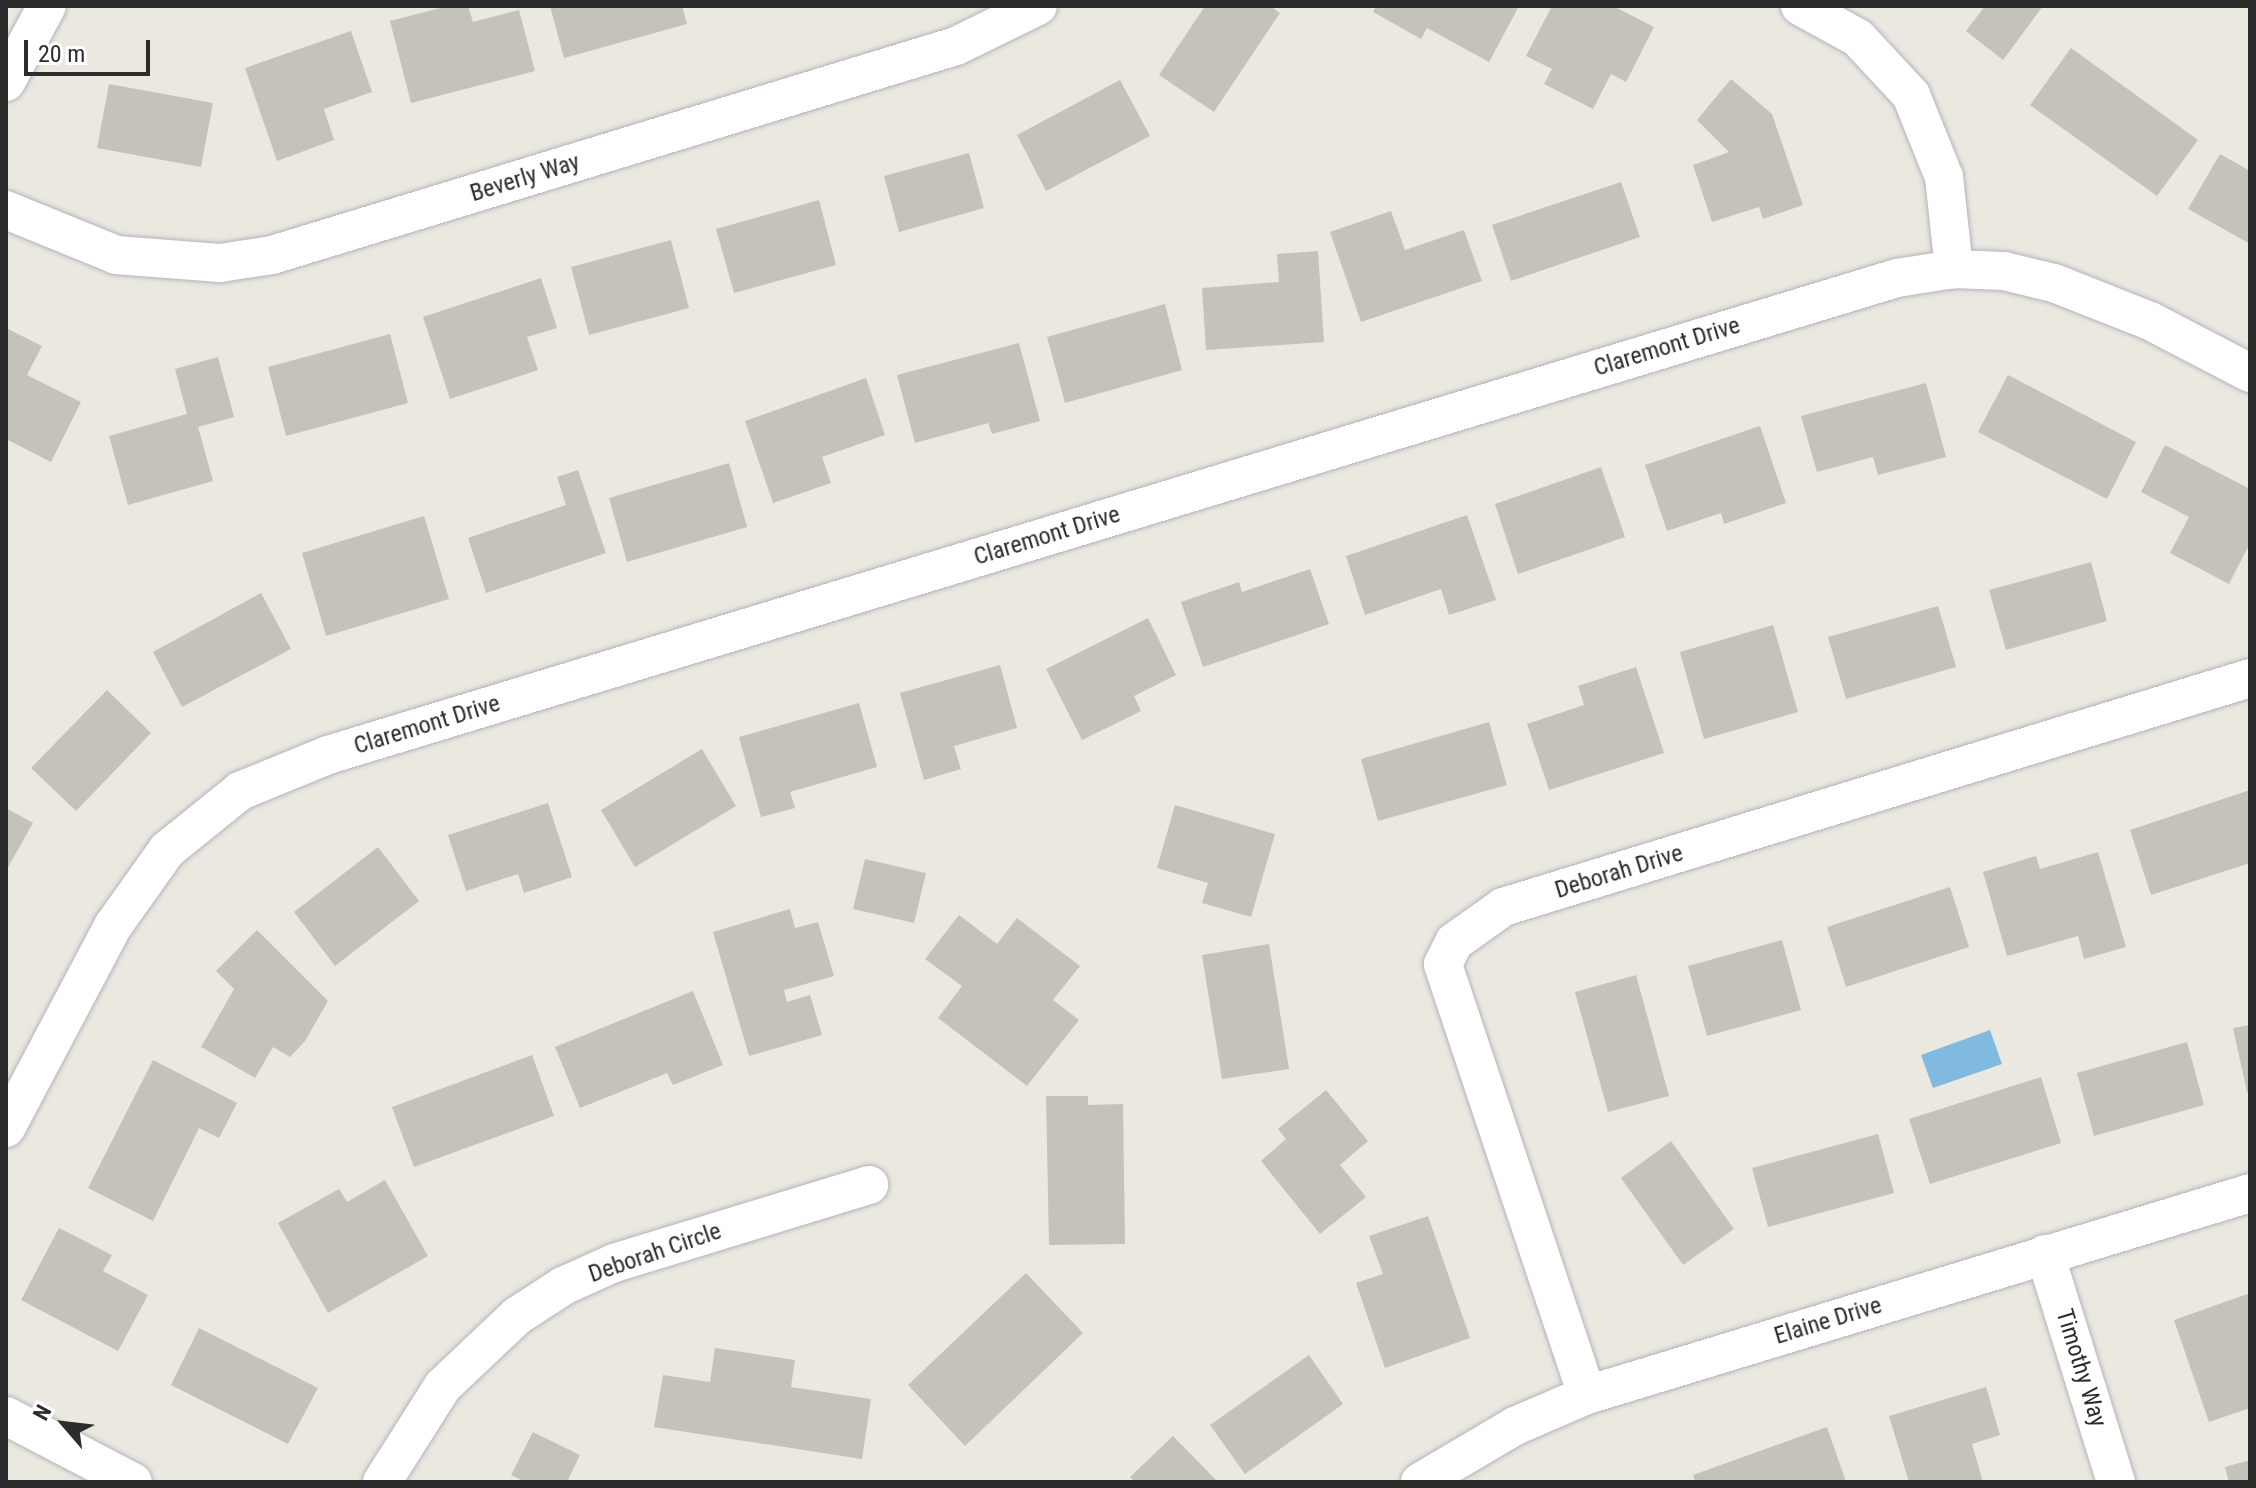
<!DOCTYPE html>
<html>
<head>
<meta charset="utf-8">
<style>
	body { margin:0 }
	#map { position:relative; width:2256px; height:1488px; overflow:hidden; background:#ebe8e0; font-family:"Roboto Condensed",sans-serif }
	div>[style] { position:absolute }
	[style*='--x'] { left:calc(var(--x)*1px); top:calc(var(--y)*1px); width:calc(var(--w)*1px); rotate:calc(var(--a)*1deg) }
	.water>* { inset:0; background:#81bae0 }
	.building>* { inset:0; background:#c4c2bb }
	.roads { filter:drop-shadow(0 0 2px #b3b4be) drop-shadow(0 0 2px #b3b4be) }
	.street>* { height:38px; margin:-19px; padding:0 19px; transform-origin:19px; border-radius:19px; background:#fff }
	span { translate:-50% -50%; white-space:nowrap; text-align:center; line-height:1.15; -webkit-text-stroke:6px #fff; paint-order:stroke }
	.street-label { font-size:24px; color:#2c2c2c }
	.frame { position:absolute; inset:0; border:8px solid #2c2c2c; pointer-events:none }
	.north { position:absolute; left:24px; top:1384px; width:80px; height:80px; -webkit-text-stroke:6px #fff; paint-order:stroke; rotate:298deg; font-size:22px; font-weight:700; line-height:32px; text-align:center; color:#2c2c2c }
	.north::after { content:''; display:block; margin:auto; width:28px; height:36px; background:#2c2c2c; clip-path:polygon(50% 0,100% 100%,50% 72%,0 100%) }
	.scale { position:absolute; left:24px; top:40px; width:126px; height:36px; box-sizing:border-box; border:4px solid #2c2c2c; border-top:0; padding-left:10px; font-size:24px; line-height:28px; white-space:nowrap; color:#2c2c2c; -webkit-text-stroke:6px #fff; paint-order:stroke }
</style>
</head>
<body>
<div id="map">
	<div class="water">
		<div style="clip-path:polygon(1990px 1030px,2002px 1064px,1933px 1088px,1921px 1055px)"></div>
	</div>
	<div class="building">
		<div style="clip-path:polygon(448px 6px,468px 6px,473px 22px,519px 10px,535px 71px,411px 103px,390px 21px)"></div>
		<div style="clip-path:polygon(550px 6px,682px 6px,687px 24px,564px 58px)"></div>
		<div style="clip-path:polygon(1205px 6px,1270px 6px,1280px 13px,1214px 112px,1159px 75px)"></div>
		<div style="clip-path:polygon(1376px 6px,1519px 6px,1489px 62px,1427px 28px,1421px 39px,1373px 12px)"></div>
		<div style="clip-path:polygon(1552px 6px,1613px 6px,1654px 27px,1626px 82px,1611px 74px,1593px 109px,1544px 84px,1552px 69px,1526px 56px)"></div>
		<div style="clip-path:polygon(1985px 6px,2043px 6px,2003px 60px,1966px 31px)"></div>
		<div style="clip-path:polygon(351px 31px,372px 92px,324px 109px,334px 140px,277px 161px,245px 68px)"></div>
		<div style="clip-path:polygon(2071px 48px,2198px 140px,2157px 196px,2030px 105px)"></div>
		<div style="clip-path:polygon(1731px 79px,1772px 114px,1803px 205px,1763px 219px,1759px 207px,1712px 222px,1693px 165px,1729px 152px,1697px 120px)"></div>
		<div style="clip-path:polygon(1120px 80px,1150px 136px,1046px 191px,1017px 135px)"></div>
		<div style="clip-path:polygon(109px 84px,213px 103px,201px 167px,97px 148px)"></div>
		<div style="clip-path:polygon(969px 153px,984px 208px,899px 232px,884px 176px)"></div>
		<div style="clip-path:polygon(2220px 154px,2250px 171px,2250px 244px,2188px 209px)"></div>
		<div style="clip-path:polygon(1621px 182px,1640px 237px,1511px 281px,1492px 225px)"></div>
		<div style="clip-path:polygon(819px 200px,836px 265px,734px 293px,716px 229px)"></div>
		<div style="clip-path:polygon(1391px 211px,1405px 250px,1464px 230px,1482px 281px,1361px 322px,1330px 232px)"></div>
		<div style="clip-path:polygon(671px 240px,689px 308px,589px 335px,571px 267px)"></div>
		<div style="clip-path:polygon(1318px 251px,1324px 342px,1206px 350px,1202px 288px,1279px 282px,1277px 254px)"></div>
		<div style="clip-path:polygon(541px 278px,557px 328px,527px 337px,538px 370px,450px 399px,423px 317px)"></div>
		<div style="clip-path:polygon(1165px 304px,1182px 370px,1065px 403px,1047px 337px)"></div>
		<div style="clip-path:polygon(6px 328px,42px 346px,27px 375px,81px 402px,51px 462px,6px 439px)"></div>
		<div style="clip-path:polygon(390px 334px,408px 403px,286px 436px,268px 367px)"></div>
		<div style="clip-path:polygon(1019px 343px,1040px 421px,992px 434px,988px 423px,915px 443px,897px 375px)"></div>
		<div style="clip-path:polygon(218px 357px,234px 417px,198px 427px,213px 481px,128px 505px,109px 436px,187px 414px,175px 369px)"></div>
		<div style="clip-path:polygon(2008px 375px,2136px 442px,2107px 499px,1978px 432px)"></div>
		<div style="clip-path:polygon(866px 378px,885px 435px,822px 457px,831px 483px,773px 503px,745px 421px)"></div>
		<div style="clip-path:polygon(1926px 383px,1946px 457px,1878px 475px,1873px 457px,1817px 472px,1801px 416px)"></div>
		<div style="clip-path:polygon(1760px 426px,1786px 503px,1724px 524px,1721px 513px,1667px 531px,1645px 465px)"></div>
		<div style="clip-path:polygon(2165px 445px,2250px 489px,2250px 543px,2229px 584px,2170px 553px,2189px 517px,2141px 492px)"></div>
		<div style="clip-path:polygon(729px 463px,747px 527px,627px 562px,609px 498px)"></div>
		<div style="clip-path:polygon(1601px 467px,1625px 537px,1518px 574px,1495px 504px)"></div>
		<div style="clip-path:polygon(578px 470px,606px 553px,486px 593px,468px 538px,566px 505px,557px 477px)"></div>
		<div style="clip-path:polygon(1467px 515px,1496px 600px,1449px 615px,1441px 589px,1365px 615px,1346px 556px)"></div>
		<div style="clip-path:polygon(424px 516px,449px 599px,326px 636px,302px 553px)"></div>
		<div style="clip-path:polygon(2091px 562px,2107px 621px,2006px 650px,1989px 590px)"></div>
		<div style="clip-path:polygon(1310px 569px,1329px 624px,1203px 667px,1181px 602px,1239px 582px,1242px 592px)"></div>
		<div style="clip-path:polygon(261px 593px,291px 649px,182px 707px,153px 652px)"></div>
		<div style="clip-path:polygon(1938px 606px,1956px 667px,1846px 699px,1828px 637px)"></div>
		<div style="clip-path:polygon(1148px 618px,1176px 675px,1134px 696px,1141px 711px,1082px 740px,1046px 669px)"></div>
		<div style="clip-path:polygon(1773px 625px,1798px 712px,1704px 739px,1680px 652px)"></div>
		<div style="clip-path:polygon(1000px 665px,1017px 728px,954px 746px,961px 769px,924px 780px,900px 693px)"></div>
		<div style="clip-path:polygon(1636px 667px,1664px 753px,1549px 790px,1527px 724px,1584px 705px,1578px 686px)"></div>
		<div style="clip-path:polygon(107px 690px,151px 733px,76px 811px,31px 768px)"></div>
		<div style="clip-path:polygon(859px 703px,877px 767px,790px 792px,795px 808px,761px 817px,739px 737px)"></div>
		<div style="clip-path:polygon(1489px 722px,1507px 785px,1378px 821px,1361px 759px)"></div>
		<div style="clip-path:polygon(702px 749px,736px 806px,635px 867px,601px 810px)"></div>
		<div style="clip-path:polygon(2250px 790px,2250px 863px,2151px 895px,2130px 830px)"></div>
		<div style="clip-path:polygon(548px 803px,572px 877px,524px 893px,518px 874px,466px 891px,448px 835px)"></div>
		<div style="clip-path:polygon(1175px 805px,1275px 834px,1251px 917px,1202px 903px,1208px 883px,1157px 868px)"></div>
		<div style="clip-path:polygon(6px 808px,33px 823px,6px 871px)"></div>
		<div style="clip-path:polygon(378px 847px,419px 901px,335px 966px,294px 912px)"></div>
		<div style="clip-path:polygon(2098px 852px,2126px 947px,2084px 959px,2078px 936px,2007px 956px,1983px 872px,2036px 856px,2040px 869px)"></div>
		<div style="clip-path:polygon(865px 859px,926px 873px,914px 923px,853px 909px)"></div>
		<div style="clip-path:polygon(1950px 887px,1969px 947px,1846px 987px,1827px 927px)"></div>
		<div style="clip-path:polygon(790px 909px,795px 928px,818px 922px,834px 976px,784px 990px,787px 1002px,810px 995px,822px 1035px,749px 1056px,713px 932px)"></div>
		<div style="clip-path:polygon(959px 915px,997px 944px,1017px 918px,1080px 966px,1053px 1000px,1079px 1020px,1027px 1086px,938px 1018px,962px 986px,925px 959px)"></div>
		<div style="clip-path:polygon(257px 930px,328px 1001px,305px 1041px,290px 1057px,273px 1047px,255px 1078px,201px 1047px,234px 989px,216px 971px)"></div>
		<div style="clip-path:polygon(1782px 940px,1801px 1010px,1707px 1036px,1688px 966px)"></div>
		<div style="clip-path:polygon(1269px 944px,1289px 1069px,1222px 1079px,1202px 955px)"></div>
		<div style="clip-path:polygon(1636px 975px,1669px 1096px,1608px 1112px,1575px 992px)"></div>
		<div style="clip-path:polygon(693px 991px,723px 1065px,673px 1085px,667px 1073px,580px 1108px,555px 1047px)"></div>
		<div style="clip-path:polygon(2250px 1025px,2250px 1092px,2247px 1092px,2233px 1028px)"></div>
		<div style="clip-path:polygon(2187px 1042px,2204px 1105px,2094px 1136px,2077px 1073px)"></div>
		<div style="clip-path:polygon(532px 1055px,554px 1116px,414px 1167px,392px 1107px)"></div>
		<div style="clip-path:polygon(153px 1060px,237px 1103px,219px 1138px,199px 1128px,153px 1221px,88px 1188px)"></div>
		<div style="clip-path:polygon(2041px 1077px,2061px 1143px,1930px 1184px,1909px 1119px)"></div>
		<div style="clip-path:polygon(1326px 1090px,1368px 1141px,1340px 1165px,1366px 1197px,1320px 1234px,1261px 1161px,1286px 1139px,1278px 1129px)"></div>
		<div style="clip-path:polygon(1046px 1096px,1088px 1096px,1088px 1105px,1123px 1104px,1125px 1244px,1049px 1245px)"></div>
		<div style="clip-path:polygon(1878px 1134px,1894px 1193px,1768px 1227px,1752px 1168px)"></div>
		<div style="clip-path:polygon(1671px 1141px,1734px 1229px,1683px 1265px,1621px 1178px)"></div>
		<div style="clip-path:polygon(385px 1180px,428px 1256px,328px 1313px,278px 1223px,339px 1189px,347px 1202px)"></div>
		<div style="clip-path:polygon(1428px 1216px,1470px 1338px,1385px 1368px,1356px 1283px,1383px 1274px,1369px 1236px)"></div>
		<div style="clip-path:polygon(59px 1228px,112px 1255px,103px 1271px,148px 1295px,118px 1351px,21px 1300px)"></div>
		<div style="clip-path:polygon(1026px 1273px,1083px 1333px,965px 1446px,908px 1385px)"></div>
		<div style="clip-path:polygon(2250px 1293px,2250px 1408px,2209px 1422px,2174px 1320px)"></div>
		<div style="clip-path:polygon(199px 1328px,318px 1388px,288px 1444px,171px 1385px)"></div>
		<div style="clip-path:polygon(715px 1348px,795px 1360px,791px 1387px,871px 1399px,862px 1459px,654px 1427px,663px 1375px,710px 1382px)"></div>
		<div style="clip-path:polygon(1309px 1355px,1343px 1404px,1245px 1474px,1210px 1425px)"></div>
		<div style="clip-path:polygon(1986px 1387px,2000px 1435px,1972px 1444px,1983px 1482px,1909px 1482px,1889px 1416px)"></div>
		<div style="clip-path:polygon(1827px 1427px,1846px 1482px,1695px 1482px,1693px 1475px)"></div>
		<div style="clip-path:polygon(533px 1432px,580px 1455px,567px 1482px,526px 1482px,511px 1475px)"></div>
		<div style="clip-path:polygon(1173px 1436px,1218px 1482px,1135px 1482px,1130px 1477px)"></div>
		<div style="clip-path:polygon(2250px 1460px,2250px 1482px,2229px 1482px,2225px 1467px)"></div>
	</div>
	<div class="roads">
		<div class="street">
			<div style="--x:1800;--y:6;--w:66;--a:28.9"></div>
			<div style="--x:1858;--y:38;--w:78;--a:47.1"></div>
			<div style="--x:1911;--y:95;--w:88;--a:68.1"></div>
			<div style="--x:1944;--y:177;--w:93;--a:83.8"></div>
			<div style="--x:6;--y:82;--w:86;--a:-61.7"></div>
			<div style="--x:6;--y:210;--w:119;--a:22.2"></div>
			<div style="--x:116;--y:255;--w:104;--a:4.4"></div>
			<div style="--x:220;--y:263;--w:53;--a:-8.7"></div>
			<div style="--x:272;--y:255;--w:715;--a:-16.99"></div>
			<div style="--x:956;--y:46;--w:91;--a:-26"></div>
			<div style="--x:6;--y:1128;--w:229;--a:-62.1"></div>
			<div style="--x:113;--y:926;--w:93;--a:-54.6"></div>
			<div style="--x:167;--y:850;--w:94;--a:-38.9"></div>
			<div style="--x:240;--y:791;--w:95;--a:-22.2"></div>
			<div style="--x:328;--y:755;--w:1640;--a:-16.91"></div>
			<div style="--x:1897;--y:278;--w:58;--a:-9"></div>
			<div style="--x:1954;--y:269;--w:50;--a:2.3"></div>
			<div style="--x:2004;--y:271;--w:51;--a:13.5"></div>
			<div style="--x:2054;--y:283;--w:103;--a:21.6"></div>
			<div style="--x:2150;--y:321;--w:113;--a:27.5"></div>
			<div style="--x:2045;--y:1254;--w:239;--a:72.7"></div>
			<div style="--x:1587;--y:1395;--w:454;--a:-108.5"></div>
			<div style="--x:1443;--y:964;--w:25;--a:-63"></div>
			<div style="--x:1454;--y:942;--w:60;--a:-35.5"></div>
			<div style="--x:1503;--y:907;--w:781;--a:-17.04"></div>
			<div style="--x:6;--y:1416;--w:143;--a:27.5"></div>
			<div style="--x:382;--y:1482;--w:114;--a:-57.6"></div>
			<div style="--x:443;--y:1386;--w:102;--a:-43.4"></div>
			<div style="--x:517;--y:1316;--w:55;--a:-33.1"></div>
			<div style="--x:563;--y:1286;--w:56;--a:-24.3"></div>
			<div style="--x:614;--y:1263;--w:267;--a:-17"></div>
			<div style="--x:1420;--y:1482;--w:110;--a:-30.5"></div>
			<div style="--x:1515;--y:1426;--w:78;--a:-23.3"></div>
			<div style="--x:1587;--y:1395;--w:693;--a:-16.94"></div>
		</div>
	</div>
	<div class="street-label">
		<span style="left:525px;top:178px;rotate:-17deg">Beverly Way</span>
		<span style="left:1667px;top:347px;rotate:-17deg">Claremont Drive</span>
		<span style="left:1047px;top:536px;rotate:-17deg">Claremont Drive</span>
		<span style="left:427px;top:725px;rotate:-17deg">Claremont Drive</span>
		<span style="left:1619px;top:872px;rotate:-17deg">Deborah Drive</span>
		<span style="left:655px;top:1253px;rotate:-19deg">Deborah Circle</span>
		<span style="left:1828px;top:1321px;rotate:-17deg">Elaine Drive</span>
		<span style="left:2081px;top:1368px;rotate:73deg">Timothy Way</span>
	</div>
	<div class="frame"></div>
	<div class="north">N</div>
	<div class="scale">20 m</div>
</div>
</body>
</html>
